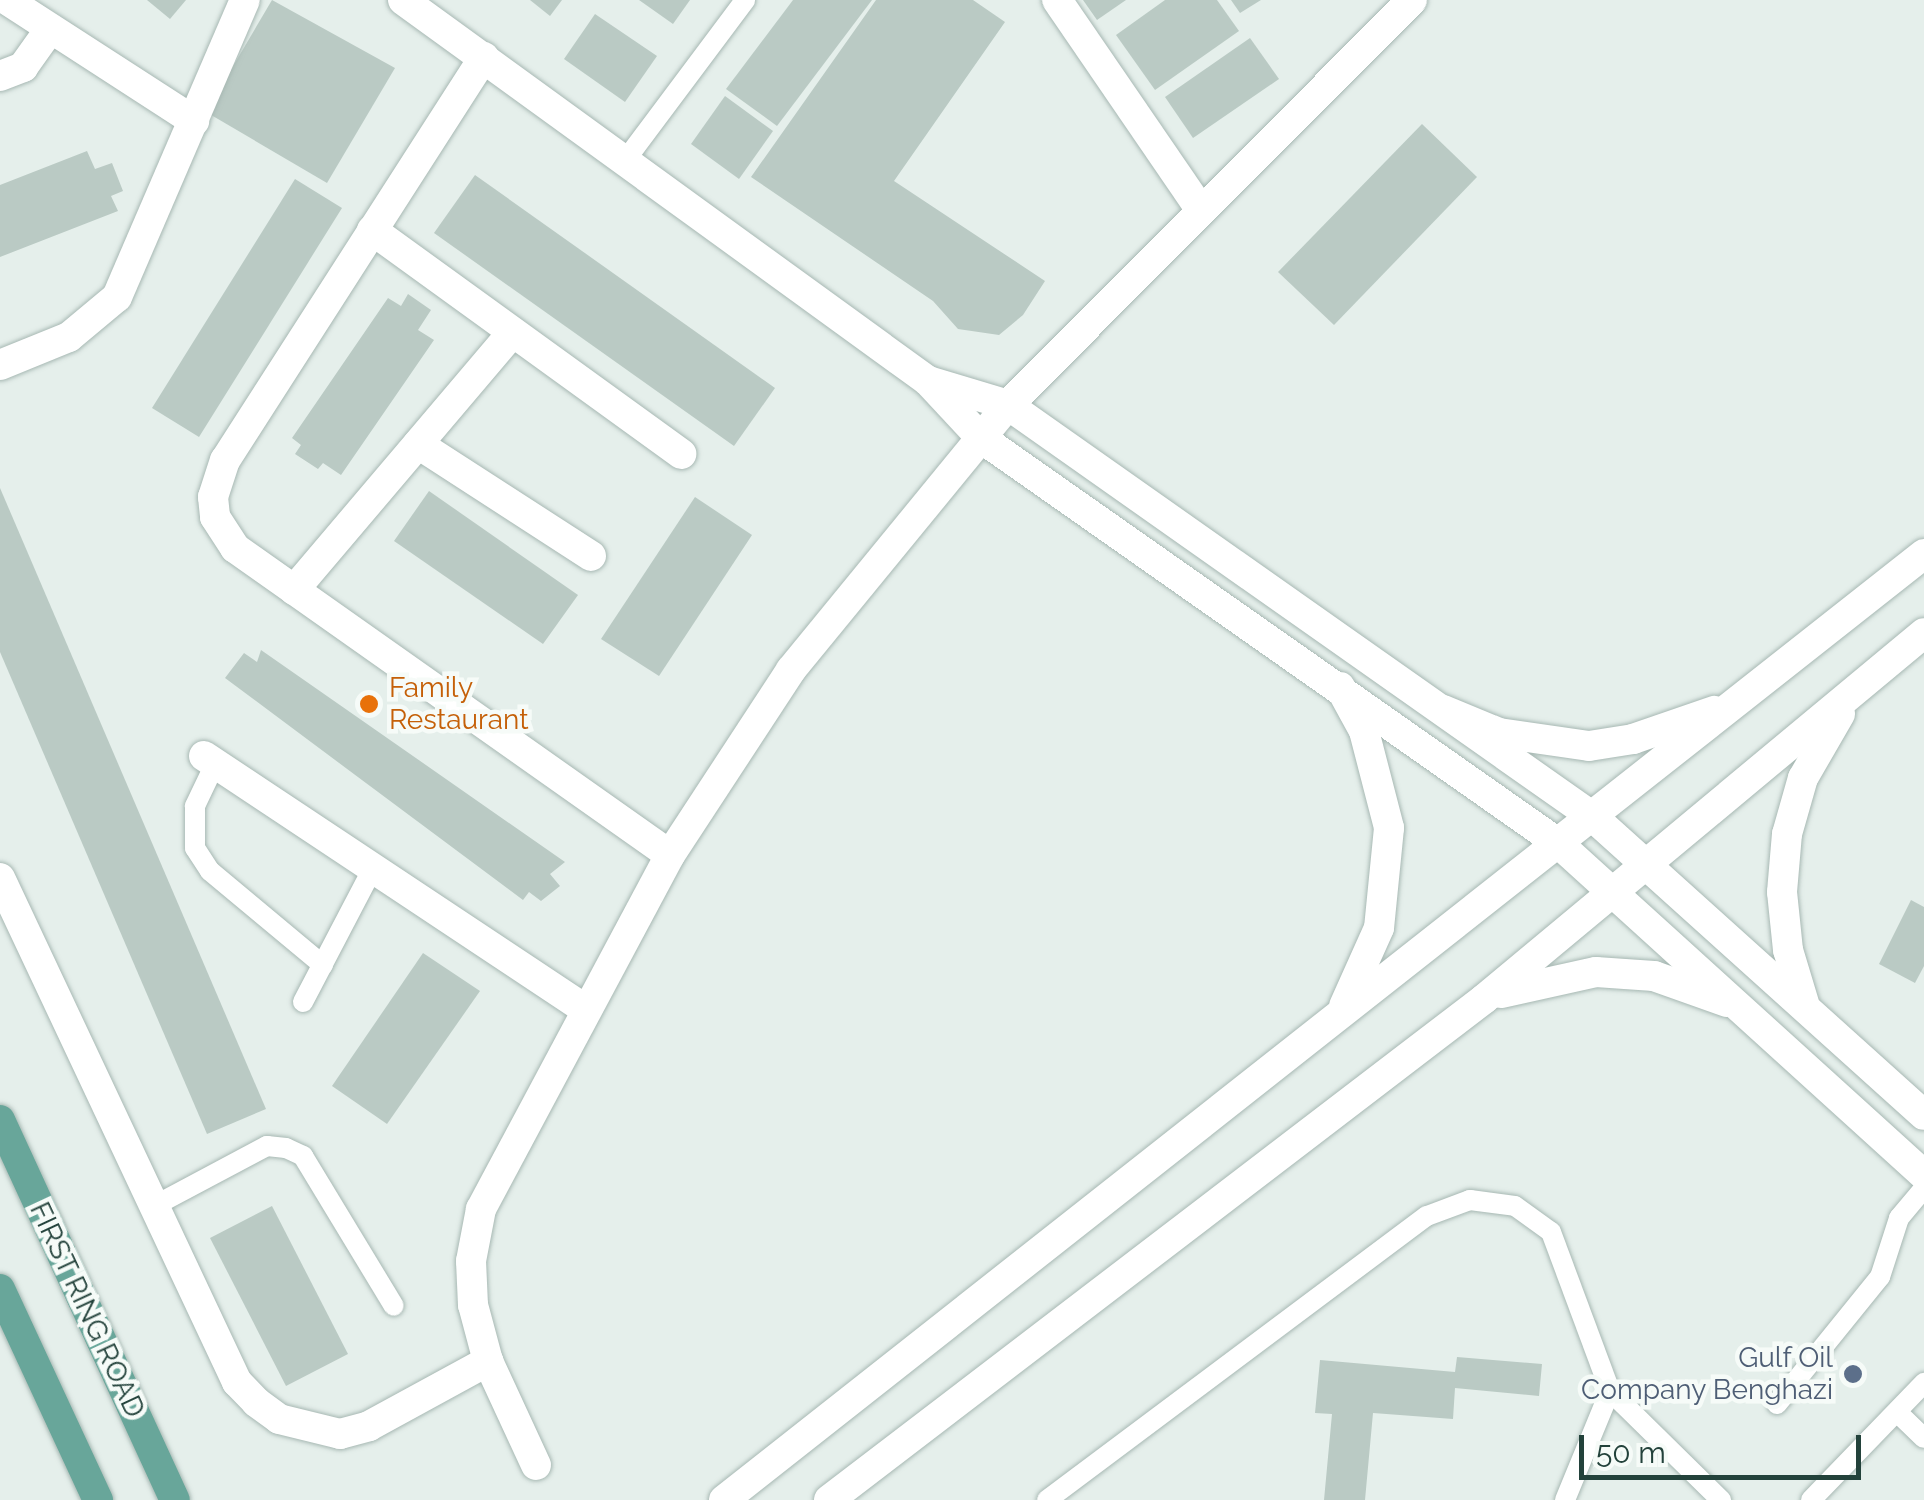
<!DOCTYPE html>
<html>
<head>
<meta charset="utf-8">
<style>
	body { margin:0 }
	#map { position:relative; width:1924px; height:1500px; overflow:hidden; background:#e5efeb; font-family:Raleway,sans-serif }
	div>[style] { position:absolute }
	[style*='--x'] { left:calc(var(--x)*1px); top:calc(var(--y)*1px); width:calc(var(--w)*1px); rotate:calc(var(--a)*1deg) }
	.building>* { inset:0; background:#bacac4 }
	.roads { filter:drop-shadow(0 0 2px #a7b8b3) drop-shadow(0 0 2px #a7b8b3) }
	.lane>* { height:20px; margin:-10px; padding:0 10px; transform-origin:10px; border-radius:10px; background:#fff }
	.street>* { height:30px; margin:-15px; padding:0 15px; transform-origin:15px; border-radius:15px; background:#fff }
	.secondary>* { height:30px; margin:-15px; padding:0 15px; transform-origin:15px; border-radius:15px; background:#fff }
	.primary>* { height:30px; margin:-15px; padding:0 15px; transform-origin:15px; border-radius:15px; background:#68a69a }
	.dots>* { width:28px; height:28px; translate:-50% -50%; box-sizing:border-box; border:5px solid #f6fbf8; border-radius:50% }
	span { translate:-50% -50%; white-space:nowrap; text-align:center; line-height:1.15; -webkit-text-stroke:9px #f6fbf8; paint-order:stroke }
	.food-label { font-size:28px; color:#c56008 }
	.left { translate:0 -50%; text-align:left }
	.street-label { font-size:28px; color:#23423b }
	.service-label { font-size:28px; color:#4e5e75 }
	.right { translate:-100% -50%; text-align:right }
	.scale { position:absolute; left:1579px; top:1435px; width:282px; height:45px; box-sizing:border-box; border:5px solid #23423b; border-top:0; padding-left:12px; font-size:30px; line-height:35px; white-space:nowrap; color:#23423b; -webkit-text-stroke:8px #f6fbf8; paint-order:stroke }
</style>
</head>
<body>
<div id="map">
	<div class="building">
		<div style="clip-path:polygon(147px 0,186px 0,170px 19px)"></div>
		<div style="clip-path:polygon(272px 0,395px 68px,327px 183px,206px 112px)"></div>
		<div style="clip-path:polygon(530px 0,562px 0,550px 16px)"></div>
		<div style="clip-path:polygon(639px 0,690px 0,673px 24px)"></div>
		<div style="clip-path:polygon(793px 0,872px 0,777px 126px,726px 89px)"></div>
		<div style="clip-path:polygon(876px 0,973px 0,1005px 22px,894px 181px,1045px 281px,1023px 315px,999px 335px,958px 329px,933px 301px,751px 177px)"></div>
		<div style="clip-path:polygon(1083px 0,1126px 0,1097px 20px)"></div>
		<div style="clip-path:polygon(1165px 0,1217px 0,1239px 31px,1155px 90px,1116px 35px)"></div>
		<div style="clip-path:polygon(1231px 0,1261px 0,1240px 13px)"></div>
		<div style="clip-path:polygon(595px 14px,657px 56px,625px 102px,564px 59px)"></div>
		<div style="clip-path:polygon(1250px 38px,1279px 79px,1193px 138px,1165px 97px)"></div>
		<div style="clip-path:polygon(725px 96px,773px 131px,739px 179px,691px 144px)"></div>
		<div style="clip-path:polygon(1422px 124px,1477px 177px,1334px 325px,1278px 272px)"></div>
		<div style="clip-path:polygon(87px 151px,95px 169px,112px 163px,123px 191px,111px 196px,118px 211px,0 257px,0 185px)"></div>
		<div style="clip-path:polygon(475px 175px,775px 388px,734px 446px,434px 233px)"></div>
		<div style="clip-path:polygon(295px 179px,342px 208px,199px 437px,152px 408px)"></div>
		<div style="clip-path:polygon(408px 294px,431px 310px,418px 330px,434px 340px,341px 475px,323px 463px,318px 469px,295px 454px,301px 445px,292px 438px,388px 298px,401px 306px)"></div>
		<div style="clip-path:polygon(0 488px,266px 1109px,207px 1134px,0 652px)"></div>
		<div style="clip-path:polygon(429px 491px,578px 595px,543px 644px,394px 541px)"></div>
		<div style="clip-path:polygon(695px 497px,752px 535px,659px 676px,601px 639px)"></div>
		<div style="clip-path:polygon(261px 650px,565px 862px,550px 874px,560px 886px,541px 901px,529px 892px,523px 900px,225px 678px,244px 653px,257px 662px)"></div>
		<div style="clip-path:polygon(1911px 900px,1924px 907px,1924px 966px,1915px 983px,1879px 964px)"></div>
		<div style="clip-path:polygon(423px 953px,480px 991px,387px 1124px,332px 1086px)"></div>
		<div style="clip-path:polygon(272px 1206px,348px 1354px,286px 1386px,210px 1238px)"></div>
		<div style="clip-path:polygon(1457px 1357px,1542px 1364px,1539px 1396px,1455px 1388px,1453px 1419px,1373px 1413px,1365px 1500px,1324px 1500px,1332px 1414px,1315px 1413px,1320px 1360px,1455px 1372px)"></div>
	</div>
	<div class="roads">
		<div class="lane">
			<div style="--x:627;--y:158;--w:197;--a:-53.2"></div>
			<div style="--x:215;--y:764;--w:47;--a:115.5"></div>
			<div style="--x:195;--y:806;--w:42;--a:90"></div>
			<div style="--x:195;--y:848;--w:27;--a:57"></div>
			<div style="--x:210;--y:871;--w:147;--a:39.8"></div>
			<div style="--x:303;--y:1002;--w:151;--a:-62.4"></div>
			<div style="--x:154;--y:1206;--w:128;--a:-28"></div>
			<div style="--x:267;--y:1146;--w:19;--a:6"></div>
			<div style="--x:286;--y:1148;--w:19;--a:25"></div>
			<div style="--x:303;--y:1156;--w:175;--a:58.8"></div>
			<div style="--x:1777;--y:1404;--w:164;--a:-51"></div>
			<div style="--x:1880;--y:1277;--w:62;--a:-72.1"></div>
			<div style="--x:1899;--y:1218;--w:39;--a:-50"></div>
			<div style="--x:1897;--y:1412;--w:37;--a:44"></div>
			<div style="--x:1047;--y:1500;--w:474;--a:-36.8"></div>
			<div style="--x:1427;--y:1216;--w:46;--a:-20.4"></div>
			<div style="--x:1470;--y:1200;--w:45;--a:7.6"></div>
			<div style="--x:1515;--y:1206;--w:44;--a:35.8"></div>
			<div style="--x:1551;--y:1232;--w:170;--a:69.6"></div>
			<div style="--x:1610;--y:1391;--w:156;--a:44.5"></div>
			<div style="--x:1565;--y:1500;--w:118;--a:-67.6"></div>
			<div style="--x:1811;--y:1500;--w:163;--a:-46"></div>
		</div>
		<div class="street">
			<div style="--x:7;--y:0;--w:223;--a:32.9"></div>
			<div style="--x:403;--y:0;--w:649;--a:35.97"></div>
			<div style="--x:928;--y:381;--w:78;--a:47.1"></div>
			<div style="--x:981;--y:438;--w:705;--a:35.07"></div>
			<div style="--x:1057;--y:0;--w:255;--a:55.6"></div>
			<div style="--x:484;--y:57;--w:479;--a:122.7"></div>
			<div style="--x:225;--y:460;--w:39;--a:108"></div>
			<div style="--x:213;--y:497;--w:20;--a:84"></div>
			<div style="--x:215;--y:517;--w:37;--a:57"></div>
			<div style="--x:235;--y:548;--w:532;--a:35.21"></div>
			<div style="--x:0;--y:76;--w:25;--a:-21"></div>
			<div style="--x:23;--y:67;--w:47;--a:-54.6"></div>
			<div style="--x:372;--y:230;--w:382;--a:35.9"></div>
			<div style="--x:0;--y:365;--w:74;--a:-22.1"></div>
			<div style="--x:69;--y:337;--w:62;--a:-39.8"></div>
			<div style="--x:117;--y:297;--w:323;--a:-66.7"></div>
			<div style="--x:928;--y:381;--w:84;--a:16.7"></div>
			<div style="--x:1008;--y:405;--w:716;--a:35.16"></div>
			<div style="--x:418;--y:444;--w:206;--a:32.9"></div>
			<div style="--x:294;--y:590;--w:338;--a:-49.7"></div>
			<div style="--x:204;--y:756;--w:455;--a:33.6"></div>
			<div style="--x:0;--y:878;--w:557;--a:64.82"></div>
			<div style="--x:237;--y:1382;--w:28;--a:46"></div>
			<div style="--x:256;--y:1402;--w:29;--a:36"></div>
			<div style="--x:279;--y:1419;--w:63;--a:13.8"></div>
			<div style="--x:340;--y:1434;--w:30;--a:-15"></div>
			<div style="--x:369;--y:1426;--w:136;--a:-28.6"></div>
			<div style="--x:536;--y:1465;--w:115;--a:-114.8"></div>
			<div style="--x:488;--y:1361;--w:58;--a:-105"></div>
			<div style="--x:473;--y:1305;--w:44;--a:-92.6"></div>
			<div style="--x:471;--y:1261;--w:53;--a:-79.1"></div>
			<div style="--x:481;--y:1209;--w:401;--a:-61.9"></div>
			<div style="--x:670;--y:855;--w:221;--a:-56.8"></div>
			<div style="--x:791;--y:670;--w:343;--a:-50.7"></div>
			<div style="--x:1008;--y:405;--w:572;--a:-45.07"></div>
		</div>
		<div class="secondary">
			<div style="--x:1340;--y:687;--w:50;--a:61.4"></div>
			<div style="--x:1364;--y:731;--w:100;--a:75.5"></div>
			<div style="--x:1389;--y:828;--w:100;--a:95.7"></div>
			<div style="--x:1379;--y:928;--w:85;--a:114.2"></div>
			<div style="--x:1443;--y:710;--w:61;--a:22.3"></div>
			<div style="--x:1499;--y:733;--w:91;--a:8.2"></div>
			<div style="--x:1589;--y:746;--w:45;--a:-9"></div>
			<div style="--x:1633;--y:739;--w:86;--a:-19.1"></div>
			<div style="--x:1593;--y:817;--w:445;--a:42"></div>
			<div style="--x:1558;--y:843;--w:494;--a:42.2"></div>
			<div style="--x:1501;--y:993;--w:97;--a:-12.5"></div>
			<div style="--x:1596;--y:972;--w:58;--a:3.9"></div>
			<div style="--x:1654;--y:976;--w:77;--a:19.6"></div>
			<div style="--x:1804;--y:1003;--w:55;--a:-106.8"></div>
			<div style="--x:1788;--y:950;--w:58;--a:-95.9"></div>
			<div style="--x:1782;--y:892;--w:58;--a:-85.1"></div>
			<div style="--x:1787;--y:834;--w:58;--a:-74.1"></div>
			<div style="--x:1803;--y:778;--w:74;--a:-60"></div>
			<div style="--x:724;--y:1500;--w:1528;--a:-38.25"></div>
			<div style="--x:829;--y:1500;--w:825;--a:-37.41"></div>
			<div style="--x:1484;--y:999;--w:572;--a:-39.75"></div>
		</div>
		<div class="primary">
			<div style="--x:0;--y:1120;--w:418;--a:65.3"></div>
			<div style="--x:0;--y:1289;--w:233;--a:65.1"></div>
		</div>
	</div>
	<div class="dots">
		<div style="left:369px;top:704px;background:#e8710a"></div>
		<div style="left:1853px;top:1374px;background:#5c6f8a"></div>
	</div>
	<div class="food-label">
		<span class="left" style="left:389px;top:704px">Family<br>Restaurant</span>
	</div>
	<div class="street-label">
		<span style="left:87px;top:1310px;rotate:65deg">FIRST RING ROAD</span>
	</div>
	<div class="service-label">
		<span class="right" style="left:1833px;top:1374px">Gulf Oil<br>Company Benghazi</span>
	</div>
	<div class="scale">50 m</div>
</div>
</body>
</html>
